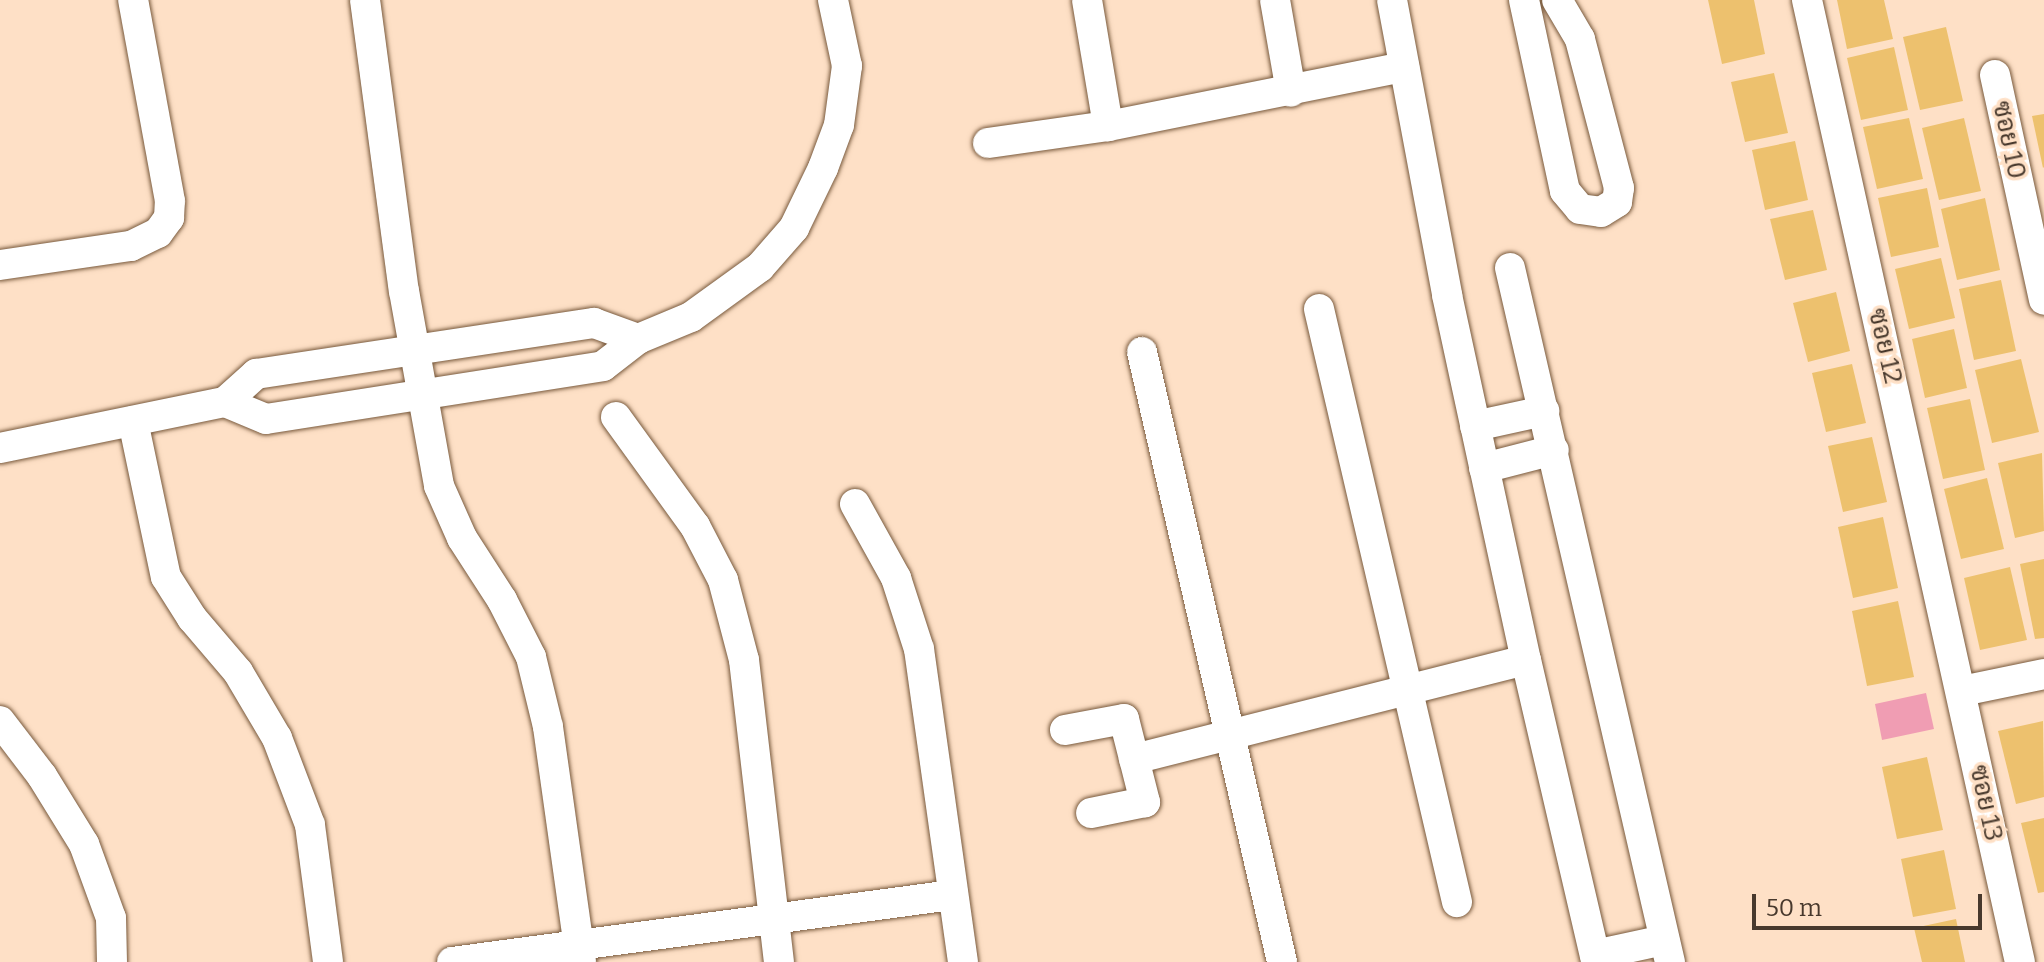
<!DOCTYPE html>
<html>
<head>
<meta charset="utf-8">
<style>
	body { margin:0 }
	#map { position:relative; width:2044px; height:962px; overflow:hidden; background:#fee0c6; font-family:Bitter,Sarabun,serif }
	div>[style] { position:absolute }
	[style*='--x'] { left:calc(var(--x)*1px); top:calc(var(--y)*1px); width:calc(var(--w)*1px); rotate:calc(var(--a)*1deg) }
	.green>* { inset:0; background:#f09db3 }
	.building>* { inset:0; background:#edc16e }
	.roads { filter:drop-shadow(0 0 2px #78593c) drop-shadow(0 0 2px #78593c) }
	.minor>* { height:30px; margin:-15px; padding:0 15px; transform-origin:15px; border-radius:15px; background:#fff }
	span { translate:-50% -50%; white-space:nowrap; text-align:center; line-height:1.15; -webkit-text-stroke:7px #fee0c6; paint-order:stroke }
	.street-label { font-size:26px; color:#48392d }
	.scale { position:absolute; left:1752px; top:894px; width:230px; height:36px; box-sizing:border-box; border:4px solid #48392d; border-top:0; padding-left:10px; font-size:24px; line-height:28px; white-space:nowrap; color:#48392d; -webkit-text-stroke:6px #fee0c6; paint-order:stroke }
</style>
</head>
<body>
<div id="map">
	<div class="green">
		<div style="clip-path:polygon(1926px 693px,1934px 729px,1882px 740px,1875px 704px)"></div>
	</div>
	<div class="building">
		<div style="clip-path:polygon(1708px 0,1754px 0,1765px 54px,1722px 64px)"></div>
		<div style="clip-path:polygon(1837px 0,1884px 0,1893px 39px,1847px 49px)"></div>
		<div style="clip-path:polygon(1946px 27px,1963px 101px,1920px 110px,1903px 37px)"></div>
		<div style="clip-path:polygon(1894px 47px,1908px 110px,1861px 120px,1847px 58px)"></div>
		<div style="clip-path:polygon(1774px 73px,1788px 133px,1745px 142px,1731px 82px)"></div>
		<div style="clip-path:polygon(2044px 114px,2044px 167px,2043px 168px,2032px 116px)"></div>
		<div style="clip-path:polygon(1909px 118px,1923px 179px,1877px 189px,1863px 127px)"></div>
		<div style="clip-path:polygon(1964px 118px,1981px 191px,1939px 200px,1922px 128px)"></div>
		<div style="clip-path:polygon(1795px 141px,1808px 200px,1765px 210px,1752px 150px)"></div>
		<div style="clip-path:polygon(1927px 188px,1939px 247px,1891px 257px,1878px 198px)"></div>
		<div style="clip-path:polygon(1985px 198px,2000px 270px,1957px 280px,1941px 209px)"></div>
		<div style="clip-path:polygon(1813px 210px,1827px 270px,1785px 280px,1770px 219px)"></div>
		<div style="clip-path:polygon(1941px 258px,1955px 318px,1909px 329px,1895px 269px)"></div>
		<div style="clip-path:polygon(2001px 280px,2016px 351px,1974px 360px,1959px 289px)"></div>
		<div style="clip-path:polygon(1836px 292px,1850px 351px,1808px 362px,1793px 303px)"></div>
		<div style="clip-path:polygon(1954px 329px,1967px 388px,1925px 398px,1912px 339px)"></div>
		<div style="clip-path:polygon(2021px 359px,2039px 432px,1992px 443px,1975px 370px)"></div>
		<div style="clip-path:polygon(1852px 364px,1866px 423px,1826px 432px,1812px 373px)"></div>
		<div style="clip-path:polygon(1970px 399px,1985px 470px,1943px 479px,1927px 408px)"></div>
		<div style="clip-path:polygon(1872px 437px,1887px 502px,1843px 512px,1828px 446px)"></div>
		<div style="clip-path:polygon(2042px 453px,2044px 531px,2015px 538px,1998px 463px)"></div>
		<div style="clip-path:polygon(1987px 478px,2004px 549px,1961px 559px,1944px 489px)"></div>
		<div style="clip-path:polygon(1883px 517px,1898px 588px,1853px 598px,1838px 527px)"></div>
		<div style="clip-path:polygon(2044px 559px,2044px 638px,2035px 639px,2020px 564px)"></div>
		<div style="clip-path:polygon(2010px 567px,2027px 640px,1980px 650px,1964px 578px)"></div>
		<div style="clip-path:polygon(1898px 601px,1914px 677px,1867px 686px,1852px 611px)"></div>
		<div style="clip-path:polygon(2043px 721px,2044px 797px,2016px 804px,1998px 731px)"></div>
		<div style="clip-path:polygon(1927px 757px,1943px 830px,1897px 839px,1882px 767px)"></div>
		<div style="clip-path:polygon(2044px 818px,2044px 892px,2038px 893px,2021px 823px)"></div>
		<div style="clip-path:polygon(1944px 850px,1956px 909px,1913px 917px,1901px 859px)"></div>
		<div style="clip-path:polygon(1956px 919px,1965px 962px,1922px 962px,1914px 928px)"></div>
	</div>
	<div class="roads">
		<div class="minor">
			<div style="--x:365;--y:0;--w:294;--a:82.4"></div>
			<div style="--x:404;--y:291;--w:198;--a:79.8"></div>
			<div style="--x:439;--y:486;--w:57;--a:66.1"></div>
			<div style="--x:462;--y:538;--w:74;--a:57.2"></div>
			<div style="--x:502;--y:600;--w:64;--a:63"></div>
			<div style="--x:531;--y:657;--w:72;--a:76.3"></div>
			<div style="--x:548;--y:727;--w:237;--a:82"></div>
			<div style="--x:1087;--y:0;--w:128;--a:80.5"></div>
			<div style="--x:1108;--y:126;--w:302;--a:-11.3"></div>
			<div style="--x:1275;--y:0;--w:93;--a:80.1"></div>
			<div style="--x:1392;--y:0;--w:300;--a:79.4"></div>
			<div style="--x:1447;--y:295;--w:373;--a:77.8"></div>
			<div style="--x:1526;--y:660;--w:310;--a:76.9"></div>
			<div style="--x:1524;--y:0;--w:195;--a:77.9"></div>
			<div style="--x:1565;--y:191;--w:23;--a:50"></div>
			<div style="--x:1580;--y:209;--w:21;--a:8"></div>
			<div style="--x:1601;--y:212;--w:19;--a:-32"></div>
			<div style="--x:1617;--y:202;--w:14;--a:-82"></div>
			<div style="--x:1619;--y:188;--w:154;--a:-104.7"></div>
			<div style="--x:1580;--y:39;--w:45;--a:-120.5"></div>
			<div style="--x:1807;--y:0;--w:985;--a:77.52"></div>
			<div style="--x:1995;--y:75;--w:230;--a:77.7"></div>
			<div style="--x:988;--y:143;--w:121;--a:-8.1"></div>
			<div style="--x:0;--y:265;--w:132;--a:-8.3"></div>
			<div style="--x:131;--y:246;--w:30;--a:-26"></div>
			<div style="--x:158;--y:233;--w:19;--a:-54"></div>
			<div style="--x:169;--y:218;--w:17;--a:-87"></div>
			<div style="--x:170;--y:201;--w:204;--a:-100.4"></div>
			<div style="--x:1510;--y:268;--w:712;--a:77.02"></div>
			<div style="--x:1319;--y:309;--w:609;--a:76.9"></div>
			<div style="--x:1142;--y:352;--w:626;--a:77.07"></div>
			<div style="--x:225;--y:402;--w:44;--a:22.5"></div>
			<div style="--x:266;--y:419;--w:341;--a:-8.9"></div>
			<div style="--x:603;--y:366;--w:44;--a:-37.6"></div>
			<div style="--x:638;--y:339;--w:57;--a:-22.5"></div>
			<div style="--x:691;--y:317;--w:85;--a:-35.9"></div>
			<div style="--x:760;--y:267;--w:52;--a:-48.9"></div>
			<div style="--x:794;--y:228;--w:67;--a:-64.2"></div>
			<div style="--x:823;--y:168;--w:46;--a:-69.6"></div>
			<div style="--x:839;--y:125;--w:60;--a:-82.3"></div>
			<div style="--x:847;--y:66;--w:67;--a:-102"></div>
			<div style="--x:616;--y:417;--w:135;--a:54.1"></div>
			<div style="--x:695;--y:526;--w:61;--a:62.6"></div>
			<div style="--x:723;--y:580;--w:83;--a:75.3"></div>
			<div style="--x:744;--y:660;--w:304;--a:83.4"></div>
			<div style="--x:133;--y:421;--w:159;--a:78.1"></div>
			<div style="--x:166;--y:577;--w:49;--a:57.6"></div>
			<div style="--x:192;--y:618;--w:71;--a:49.6"></div>
			<div style="--x:238;--y:672;--w:77;--a:59.4"></div>
			<div style="--x:277;--y:738;--w:93;--a:69.2"></div>
			<div style="--x:310;--y:825;--w:138;--a:82.5"></div>
			<div style="--x:1475;--y:426;--w:71;--a:-12.3"></div>
			<div style="--x:0;--y:448;--w:230;--a:-11.6"></div>
			<div style="--x:225;--y:402;--w:42;--a:-42.1"></div>
			<div style="--x:256;--y:374;--w:342;--a:-8.6"></div>
			<div style="--x:594;--y:323;--w:47;--a:20"></div>
			<div style="--x:1484;--y:468;--w:72;--a:-14.4"></div>
			<div style="--x:855;--y:504;--w:85;--a:61"></div>
			<div style="--x:896;--y:578;--w:75;--a:72.1"></div>
			<div style="--x:919;--y:649;--w:316;--a:82"></div>
			<div style="--x:1962;--y:691;--w:84;--a:-11.7"></div>
			<div style="--x:0;--y:721;--w:69;--a:52.6"></div>
			<div style="--x:42;--y:776;--w:80;--a:58.3"></div>
			<div style="--x:84;--y:844;--w:79;--a:70"></div>
			<div style="--x:111;--y:918;--w:44;--a:88.7"></div>
			<div style="--x:1065;--y:730;--w:60;--a:-10.6"></div>
			<div style="--x:1124;--y:719;--w:86;--a:75.8"></div>
			<div style="--x:1145;--y:802;--w:55;--a:168.5"></div>
			<div style="--x:1134;--y:759;--w:404;--a:-14.2"></div>
			<div style="--x:1595;--y:955;--w:71;--a:-12.3"></div>
			<div style="--x:452;--y:962;--w:504;--a:-7.63"></div>
		</div>
	</div>
	<div class="street-label">
		<span style="left:2009px;top:140px;rotate:78deg">ซอย 10</span>
		<span style="left:1885px;top:346px;rotate:77deg">ซอย 12</span>
		<span style="left:1986px;top:803px;rotate:78deg">ซอย 13</span>
	</div>
	<div class="scale">50 m</div>
</div>
</body>
</html>
